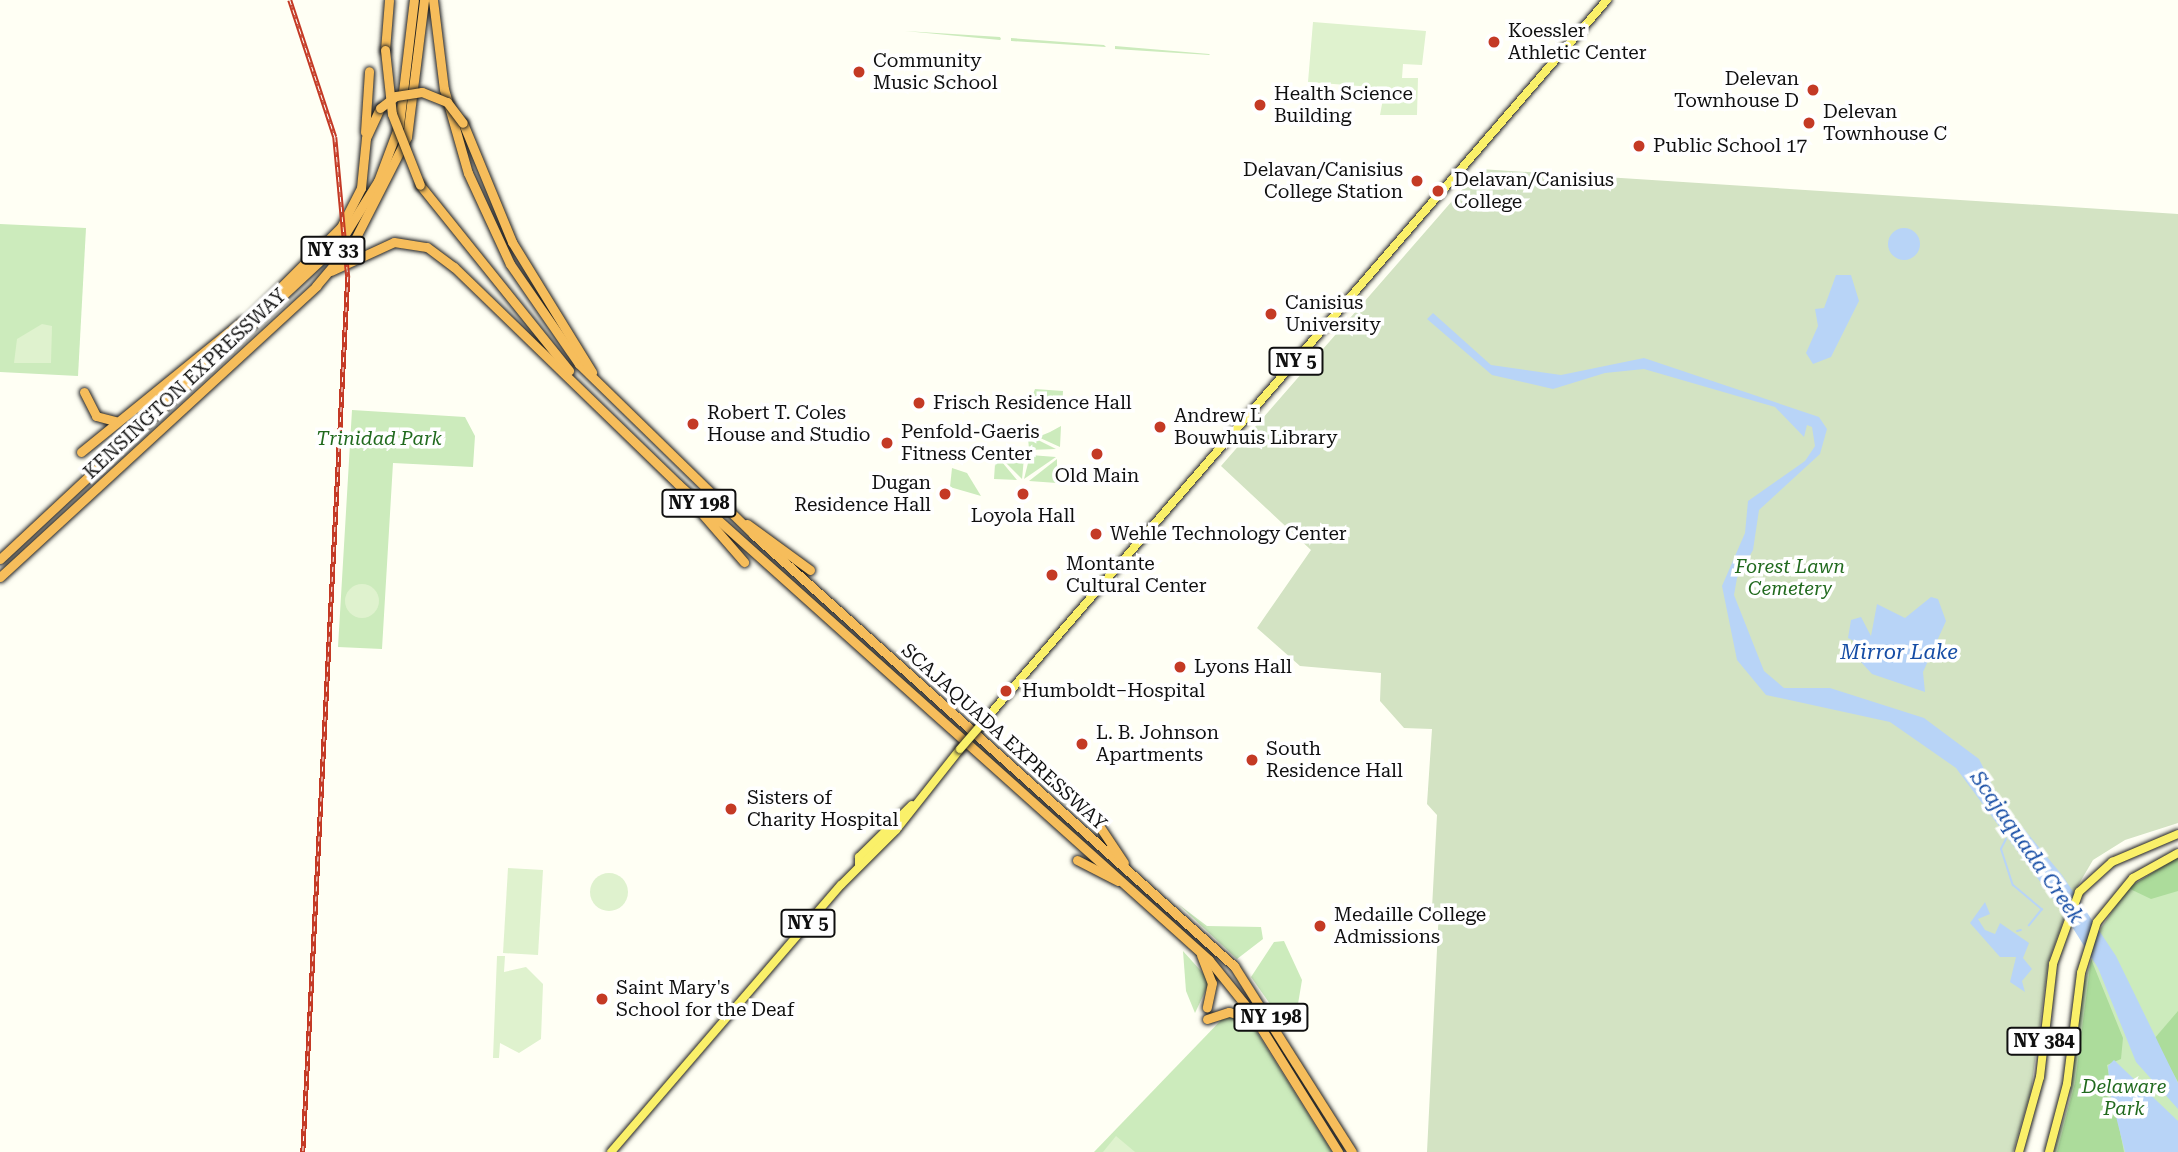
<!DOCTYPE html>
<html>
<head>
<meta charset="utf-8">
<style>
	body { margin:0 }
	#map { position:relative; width:2178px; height:1152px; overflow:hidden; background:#fffff4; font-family:"Roboto Serif",serif }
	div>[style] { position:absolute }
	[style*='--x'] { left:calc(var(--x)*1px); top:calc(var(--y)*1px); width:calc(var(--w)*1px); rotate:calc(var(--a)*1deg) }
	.green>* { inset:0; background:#ccebbc }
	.forest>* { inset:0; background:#acdc9b }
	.cemetery>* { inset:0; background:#d3e3c3 }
	.pitch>* { inset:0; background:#dff2ce }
	.round { border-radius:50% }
	.water>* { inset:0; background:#b8d4f7 }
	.stream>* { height:2px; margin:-1px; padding:0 1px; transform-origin:1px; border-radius:1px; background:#b8d4f7 }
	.roads { filter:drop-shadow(0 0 2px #212121) drop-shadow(0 0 2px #212121) }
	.primary>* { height:8px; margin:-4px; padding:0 4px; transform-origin:4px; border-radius:4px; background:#faf069 }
	.highway>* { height:9px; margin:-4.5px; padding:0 4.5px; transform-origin:4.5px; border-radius:4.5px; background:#f6bd5b }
	.rail>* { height:4.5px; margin-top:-2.25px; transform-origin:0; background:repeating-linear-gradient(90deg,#fff 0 5px,#c43a25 0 10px); box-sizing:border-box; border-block:2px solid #c43a25 }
	.bridges { filter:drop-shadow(0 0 2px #212121) drop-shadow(0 0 2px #212121) }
	.primary-bridge>* { height:8px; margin:-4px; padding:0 4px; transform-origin:4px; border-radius:4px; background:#faf069 }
	.highway-bridge>* { height:9px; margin:-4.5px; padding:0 4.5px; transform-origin:4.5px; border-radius:4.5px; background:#f6bd5b }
	.dots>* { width:19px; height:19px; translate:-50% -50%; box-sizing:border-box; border:4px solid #fff; border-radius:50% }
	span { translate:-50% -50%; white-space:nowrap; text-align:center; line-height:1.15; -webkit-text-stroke:7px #fff; paint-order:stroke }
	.shield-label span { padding:2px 5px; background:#fff; border:2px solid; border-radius:5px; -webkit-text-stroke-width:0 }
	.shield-label { font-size:18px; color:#101010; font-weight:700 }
	.poi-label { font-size:19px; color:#101010 }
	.left { translate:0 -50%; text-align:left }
	.right { translate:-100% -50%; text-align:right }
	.street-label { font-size:19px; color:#101010 }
	.park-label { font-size:19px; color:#216a1e; font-style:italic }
	.water-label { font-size:21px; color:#164da5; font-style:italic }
</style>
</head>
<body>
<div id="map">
	<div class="green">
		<div style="clip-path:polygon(905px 31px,1000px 37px,1001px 39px,1000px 40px)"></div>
		<div style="clip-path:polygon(1011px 38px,1104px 45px,1106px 47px,1011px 41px)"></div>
		<div style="clip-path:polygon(1115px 46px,1209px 54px,1210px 55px,1115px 49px)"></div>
		<div style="clip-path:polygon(0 224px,86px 228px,78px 376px,0 372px)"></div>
		<div style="clip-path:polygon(1035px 389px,1063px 391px,1062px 411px,1058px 403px,1031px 400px)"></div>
		<div style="clip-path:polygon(352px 410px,465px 417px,475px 436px,473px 467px,393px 463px,382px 649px,338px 647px)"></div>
		<div style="clip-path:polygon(1061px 426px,1060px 447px,1038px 437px,1050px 432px)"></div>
		<div style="clip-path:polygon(1028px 437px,1032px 437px,1056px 449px,1029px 450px)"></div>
		<div style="clip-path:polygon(1020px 455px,1024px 458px,1022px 479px,1004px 461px)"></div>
		<div style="clip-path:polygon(1030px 455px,1056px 457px,1024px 479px)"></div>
		<div style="clip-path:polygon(1057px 459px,1057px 483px,1029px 481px)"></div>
		<div style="clip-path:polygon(1002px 462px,1017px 480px,1018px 480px,994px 479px,995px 464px)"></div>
		<div style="clip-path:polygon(952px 468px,967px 473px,981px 496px,950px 487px)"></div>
		<div style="clip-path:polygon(2178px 858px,2178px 1152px,2054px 1152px,2070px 1098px,2082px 990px,2101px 928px,2128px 888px)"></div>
		<div style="clip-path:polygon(1178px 904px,1207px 926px,1261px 927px,1263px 939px,1237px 959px)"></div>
		<div style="clip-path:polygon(1284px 941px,1302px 980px,1298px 1004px,1285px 1025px,1251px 977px,1274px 942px)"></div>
		<div style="clip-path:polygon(1183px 951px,1210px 981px,1195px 1013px,1186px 991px)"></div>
		<div style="clip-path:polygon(1226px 1015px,1253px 1026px,1332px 1152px,1094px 1152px)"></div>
	</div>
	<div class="forest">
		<div style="clip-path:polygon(2178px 857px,2178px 891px,2151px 899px,2128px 888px)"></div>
		<div style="clip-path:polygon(2091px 959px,2123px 1038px,2121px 1059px,2107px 1065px,2124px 1152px,2057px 1152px,2075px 1083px)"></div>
		<div style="clip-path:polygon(2178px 1011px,2178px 1082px,2154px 1039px)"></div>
	</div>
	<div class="cemetery">
		<div style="clip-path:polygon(1480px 169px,2178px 214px,2178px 823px,2125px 840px,2093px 860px,2073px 894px,2048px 963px,2031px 1091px,2013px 1152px,1427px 1152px,1439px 909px,1432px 908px,1437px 815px,1427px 804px,1432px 729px,1404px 728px,1380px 701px,1381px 673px,1300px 666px,1257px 628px,1311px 550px,1221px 466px)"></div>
	</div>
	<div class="pitch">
		<div style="clip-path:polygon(1313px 22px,1426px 31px,1422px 65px,1403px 64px,1402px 78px,1418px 78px,1417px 115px,1380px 115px,1385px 88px,1308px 82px)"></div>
		<div style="clip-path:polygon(42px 324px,52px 326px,51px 363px,14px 363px,17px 339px)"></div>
		<div class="round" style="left:345px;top:584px;width:34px;height:34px"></div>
		<div style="clip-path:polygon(508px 868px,543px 870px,538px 955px,503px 953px)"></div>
		<div class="round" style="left:590px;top:873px;width:38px;height:38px"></div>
		<div style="clip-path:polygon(497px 956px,505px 956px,504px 972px,526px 967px,543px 984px,541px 1039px,519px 1053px,500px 1043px,499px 1058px,493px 1058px)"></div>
		<div style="clip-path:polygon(1116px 1136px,1135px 1152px,1103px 1152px)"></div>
	</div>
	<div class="water">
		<div class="round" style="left:1888px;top:228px;width:32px;height:32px"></div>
		<div style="clip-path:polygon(1836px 275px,1851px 275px,1859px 301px,1831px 357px,1813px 364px,1806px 353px,1818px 326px,1815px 309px,1824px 308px)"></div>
		<div style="clip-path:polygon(1433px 313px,1491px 365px,1561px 375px,1644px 358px,1819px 417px,1827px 429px,1820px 454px,1759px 510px,1753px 550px,1737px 578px,1734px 595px,1764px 671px,1784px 688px,1830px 688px,1924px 718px,1979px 759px,1999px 799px,2062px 875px,2116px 956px,2178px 1083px,2178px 1109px,2136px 1062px,2098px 968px,2064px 914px,1956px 768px,1890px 722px,1766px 695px,1737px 660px,1722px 586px,1745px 533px,1748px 501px,1805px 461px,1815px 446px,1812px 427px,1807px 425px,1804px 437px,1775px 407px,1644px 369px,1605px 373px,1553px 389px,1492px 375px,1427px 319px)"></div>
		<div style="clip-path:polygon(1931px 597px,1938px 599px,1946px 621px,1923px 672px,1925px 692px,1872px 674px,1861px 662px,1868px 648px,1848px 638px,1851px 620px,1861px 617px,1871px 636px,1877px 604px,1905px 618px)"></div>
		<div style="clip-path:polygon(1985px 902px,1990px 914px,1978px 919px,1985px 930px,1995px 934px,2000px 923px,2029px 943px,2023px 958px,2032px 969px,2022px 981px,2025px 992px,2010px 982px,2016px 957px,2000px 957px,1970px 923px)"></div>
		<div style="clip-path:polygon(2114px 1060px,2178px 1121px,2178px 1152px,2125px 1152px,2110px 1093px,2108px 1066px)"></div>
	</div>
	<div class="stream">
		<div style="--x:2006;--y:839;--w:11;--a:117"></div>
		<div style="--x:2001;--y:849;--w:38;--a:72"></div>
		<div style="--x:2013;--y:885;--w:38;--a:40"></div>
		<div style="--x:2042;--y:909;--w:21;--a:129"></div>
		<div style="--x:2017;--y:931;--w:4;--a:-14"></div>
	</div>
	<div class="roads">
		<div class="primary">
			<div style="--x:979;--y:727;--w:961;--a:-49.18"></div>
			<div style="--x:859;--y:866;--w:9;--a:-90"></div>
			<div style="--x:859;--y:857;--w:74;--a:-44.5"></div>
			<div style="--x:611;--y:1152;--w:352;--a:-49.3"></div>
			<div style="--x:841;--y:885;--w:78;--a:-45"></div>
			<div style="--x:896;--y:830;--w:103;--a:-51.7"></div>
			<div style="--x:2019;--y:1152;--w:78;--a:-74.4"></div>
			<div style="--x:2040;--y:1077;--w:114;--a:-83.4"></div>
			<div style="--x:2053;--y:964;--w:77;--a:-70.1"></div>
			<div style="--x:2079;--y:892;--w:45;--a:-42.3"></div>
			<div style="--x:2112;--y:862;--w:72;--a:-23"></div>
			<div style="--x:2049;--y:1152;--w:70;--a:-75.2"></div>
			<div style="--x:2067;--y:1084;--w:112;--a:-82.8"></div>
			<div style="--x:2081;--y:973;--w:53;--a:-72.6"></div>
			<div style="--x:2097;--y:922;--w:57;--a:-50.7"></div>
			<div style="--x:2133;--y:878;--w:51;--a:-29.1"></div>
		</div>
		<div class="highway">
			<div style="--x:433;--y:0;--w:90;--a:83"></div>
			<div style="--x:444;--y:89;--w:87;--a:74.1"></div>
			<div style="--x:468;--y:173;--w:100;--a:65.2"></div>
			<div style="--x:510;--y:264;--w:121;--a:55.4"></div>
			<div style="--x:579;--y:364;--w:243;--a:44.3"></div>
			<div style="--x:753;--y:534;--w:647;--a:41.93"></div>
			<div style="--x:1234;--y:966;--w:220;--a:57.6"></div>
			<div style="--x:385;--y:50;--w:50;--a:-85.4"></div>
			<div style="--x:463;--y:123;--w:129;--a:67.6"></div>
			<div style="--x:512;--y:242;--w:153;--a:58.4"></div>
			<div style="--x:365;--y:132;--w:61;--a:-86.2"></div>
			<div style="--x:420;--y:185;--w:238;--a:51.2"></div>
			<div style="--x:331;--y:271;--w:69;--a:-24.7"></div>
			<div style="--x:394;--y:242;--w:33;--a:9"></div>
			<div style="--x:427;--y:247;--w:34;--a:37"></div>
			<div style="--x:454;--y:267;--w:312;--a:44.1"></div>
			<div style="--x:678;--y:484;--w:713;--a:41.87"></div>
			<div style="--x:1209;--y:960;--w:67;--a:51.1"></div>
			<div style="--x:1251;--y:1012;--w:165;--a:58.1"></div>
			<div style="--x:84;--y:392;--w:27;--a:63"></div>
			<div style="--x:96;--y:416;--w:20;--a:15"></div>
			<div style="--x:160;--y:408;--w:256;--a:-45"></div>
			<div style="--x:341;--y:227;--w:44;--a:-62.9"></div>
			<div style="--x:361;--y:188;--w:50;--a:-84.3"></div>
			<div style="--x:366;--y:138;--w:33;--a:-65"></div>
			<div style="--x:81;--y:452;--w:208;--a:-39.1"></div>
			<div style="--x:699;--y:510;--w:69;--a:49.1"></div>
			<div style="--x:747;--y:524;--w:78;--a:36.1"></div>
			<div style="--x:0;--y:559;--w:465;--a:-43"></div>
			<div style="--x:340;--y:242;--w:72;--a:-58.1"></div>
			<div style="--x:378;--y:181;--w:60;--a:-69.4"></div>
			<div style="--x:399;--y:125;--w:126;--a:-83.2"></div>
			<div style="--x:0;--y:577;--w:430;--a:-42.6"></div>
			<div style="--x:316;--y:286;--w:59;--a:-49.8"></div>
			<div style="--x:354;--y:241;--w:117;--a:-63"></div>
			<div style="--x:407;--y:137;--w:138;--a:-82.9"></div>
			<div style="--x:1100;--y:827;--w:43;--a:56.3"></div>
			<div style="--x:1077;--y:860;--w:46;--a:27.1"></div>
			<div style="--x:1201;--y:955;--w:30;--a:69"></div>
			<div style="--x:1212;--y:983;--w:25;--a:102"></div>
			<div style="--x:1207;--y:1019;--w:23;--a:-18"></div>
			<div style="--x:1229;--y:1012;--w:27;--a:15"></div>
		</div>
	</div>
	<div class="rail">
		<div style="--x:290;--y:0;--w:144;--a:71.8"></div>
		<div style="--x:335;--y:137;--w:141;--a:84.7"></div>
		<div style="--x:348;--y:277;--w:876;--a:92.94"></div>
	</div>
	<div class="bridges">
		<div class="primary-bridge">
			<div style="--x:960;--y:749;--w:29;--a:-49"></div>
		</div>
		<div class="highway-bridge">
			<div style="--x:385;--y:50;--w:64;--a:83.8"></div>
			<div style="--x:392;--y:114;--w:76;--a:68.5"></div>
			<div style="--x:380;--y:108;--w:20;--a:-37"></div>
			<div style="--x:396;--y:96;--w:26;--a:-9"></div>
			<div style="--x:422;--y:92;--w:27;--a:22"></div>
			<div style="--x:447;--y:102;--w:26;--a:53"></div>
		</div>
	</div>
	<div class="dots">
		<div style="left:1494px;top:42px;background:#c43a25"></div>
		<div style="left:859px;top:72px;background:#c43a25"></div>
		<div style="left:1813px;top:90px;background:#c43a25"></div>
		<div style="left:1260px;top:105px;background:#c43a25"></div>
		<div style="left:1809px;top:123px;background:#c43a25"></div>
		<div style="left:1639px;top:146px;background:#c43a25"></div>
		<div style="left:1417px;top:181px;background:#c43a25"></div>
		<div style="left:1438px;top:191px;background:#c43a25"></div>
		<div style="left:1271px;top:314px;background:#c43a25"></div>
		<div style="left:919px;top:403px;background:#c43a25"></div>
		<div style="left:693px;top:424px;background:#c43a25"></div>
		<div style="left:1160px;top:427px;background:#c43a25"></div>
		<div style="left:887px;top:443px;background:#c43a25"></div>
		<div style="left:1097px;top:454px;background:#c43a25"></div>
		<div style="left:945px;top:494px;background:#c43a25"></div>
		<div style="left:1023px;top:494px;background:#c43a25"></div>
		<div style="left:1096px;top:534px;background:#c43a25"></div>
		<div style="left:1052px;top:575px;background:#c43a25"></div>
		<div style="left:1180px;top:667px;background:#c43a25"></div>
		<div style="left:1006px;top:691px;background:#c43a25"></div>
		<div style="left:1082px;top:744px;background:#c43a25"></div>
		<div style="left:1252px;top:760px;background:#c43a25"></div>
		<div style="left:731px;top:809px;background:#c43a25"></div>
		<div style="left:1320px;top:926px;background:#c43a25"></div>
		<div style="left:602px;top:999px;background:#c43a25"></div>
	</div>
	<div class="shield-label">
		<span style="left:333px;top:250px">NY 33</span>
		<span style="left:1296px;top:361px">NY 5</span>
		<span style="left:699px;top:503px">NY 198</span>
		<span style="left:808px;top:923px">NY 5</span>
		<span style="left:1271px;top:1017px">NY 198</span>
		<span style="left:2044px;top:1041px">NY 384</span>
	</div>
	<div class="poi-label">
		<span class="left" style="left:1508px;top:42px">Koessler<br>Athletic Center</span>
		<span class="left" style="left:873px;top:72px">Community<br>Music School</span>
		<span class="right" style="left:1799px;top:90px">Delevan<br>Townhouse D</span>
		<span class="left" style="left:1274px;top:105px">Health Science<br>Building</span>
		<span class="left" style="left:1823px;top:123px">Delevan<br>Townhouse C</span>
		<span class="left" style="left:1653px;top:146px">Public School 17</span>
		<span class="right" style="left:1403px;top:181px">Delavan/Canisius<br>College Station</span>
		<span class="left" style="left:1454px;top:191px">Delavan/Canisius<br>College</span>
		<span class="left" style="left:1285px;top:314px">Canisius<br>University</span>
		<span class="left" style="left:933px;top:403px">Frisch Residence Hall</span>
		<span class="left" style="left:707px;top:424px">Robert T. Coles<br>House and Studio</span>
		<span class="left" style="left:1174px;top:427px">Andrew L<br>Bouwhuis Library</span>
		<span class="left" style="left:901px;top:443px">Penfold-Gaeris<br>Fitness Center</span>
		<span style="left:1097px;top:476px">Old Main</span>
		<span class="right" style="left:931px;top:494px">Dugan<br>Residence Hall</span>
		<span style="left:1023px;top:516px">Loyola Hall</span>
		<span class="left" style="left:1110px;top:534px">Wehle Technology Center</span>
		<span class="left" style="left:1066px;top:575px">Montante<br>Cultural Center</span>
		<span class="left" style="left:1194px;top:667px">Lyons Hall</span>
		<span class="left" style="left:1022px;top:691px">Humboldt–Hospital</span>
		<span class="left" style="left:1096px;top:744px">L. B. Johnson<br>Apartments</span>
		<span class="left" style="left:1266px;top:760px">South<br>Residence Hall</span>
		<span class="left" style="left:747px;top:809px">Sisters of<br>Charity Hospital</span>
		<span class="left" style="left:1334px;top:926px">Medaille College<br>Admissions</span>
		<span class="left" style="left:616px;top:999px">Saint Mary's<br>School for the Deaf</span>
	</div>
	<div class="street-label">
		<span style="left:185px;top:384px;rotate:-43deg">KENSINGTON EXPRESSWAY</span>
		<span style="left:1004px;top:737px;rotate:42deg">SCAJAQUADA EXPRESSWAY</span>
	</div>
	<div class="park-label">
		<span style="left:379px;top:439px">Trinidad Park</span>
		<span style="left:1790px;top:578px">Forest Lawn<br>Cemetery</span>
		<span style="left:2124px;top:1098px">Delaware<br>Park</span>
	</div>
	<div class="water-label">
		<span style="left:1899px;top:652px">Mirror Lake</span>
		<span style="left:2027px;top:847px;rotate:55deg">Scajaquada Creek</span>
	</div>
</div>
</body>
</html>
